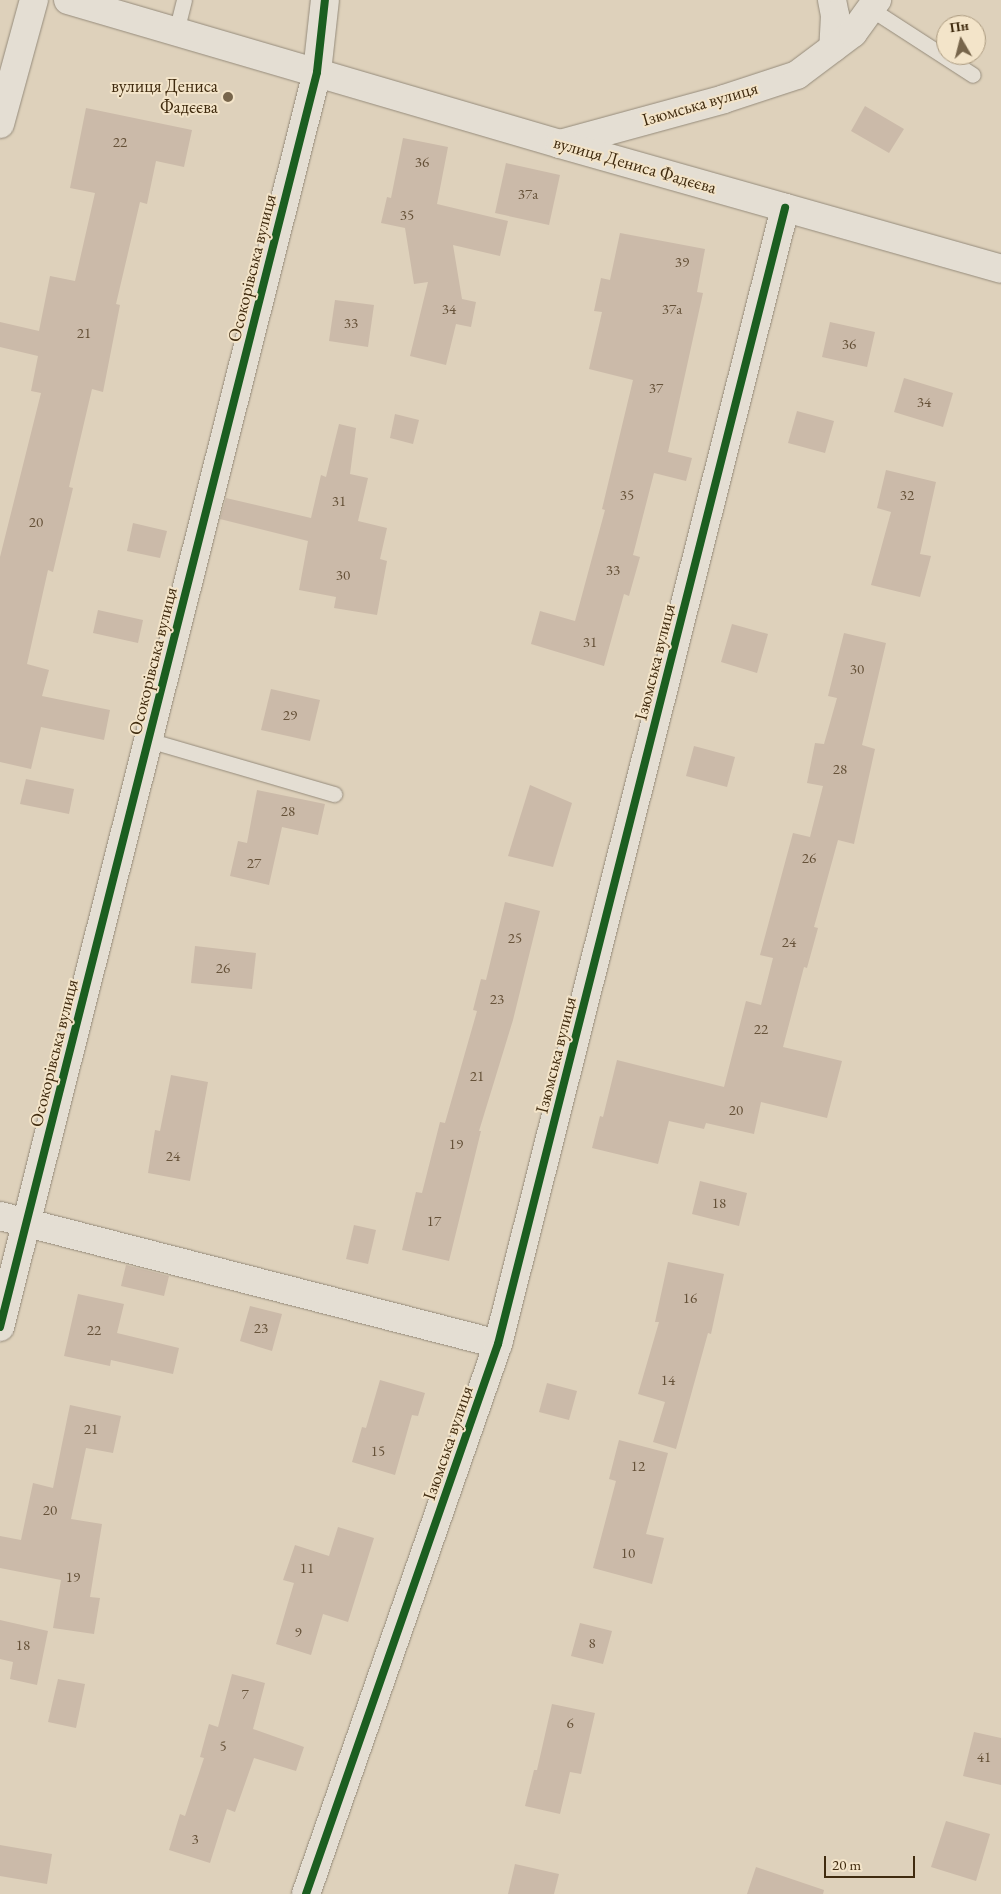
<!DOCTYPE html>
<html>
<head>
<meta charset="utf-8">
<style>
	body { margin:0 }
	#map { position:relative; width:1001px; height:1894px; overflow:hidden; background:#ded1bb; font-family:"EB Garamond",serif }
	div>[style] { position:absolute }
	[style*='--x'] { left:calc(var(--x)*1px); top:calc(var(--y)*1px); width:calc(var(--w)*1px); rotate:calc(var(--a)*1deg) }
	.building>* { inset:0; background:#cbbaa9 }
	.roads { filter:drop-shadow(0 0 1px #958b7b) drop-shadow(0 0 1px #958b7b) }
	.service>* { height:15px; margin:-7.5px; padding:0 7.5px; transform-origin:7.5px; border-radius:7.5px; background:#e4ded3 }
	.minor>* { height:28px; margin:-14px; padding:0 14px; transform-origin:14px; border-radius:14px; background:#e4ded3 }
	.tertiary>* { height:28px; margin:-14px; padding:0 14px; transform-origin:14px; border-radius:14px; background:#e4ded3 }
	.cycleway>* { height:8px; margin:-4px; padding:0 4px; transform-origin:4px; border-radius:4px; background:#1b5e20 }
	.dots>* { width:14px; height:14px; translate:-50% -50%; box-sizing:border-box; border:2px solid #f3e4c9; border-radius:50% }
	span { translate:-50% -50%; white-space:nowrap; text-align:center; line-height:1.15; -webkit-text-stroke:4px #f3e4c9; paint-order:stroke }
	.number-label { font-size:15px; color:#655138 }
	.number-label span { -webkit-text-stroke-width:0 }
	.poi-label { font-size:18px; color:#402b0f }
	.right { translate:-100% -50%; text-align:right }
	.street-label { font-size:18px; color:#402b0f }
	.north { position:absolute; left:936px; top:15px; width:50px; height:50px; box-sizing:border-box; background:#f3e4c9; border:1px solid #ab9a7f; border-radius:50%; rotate:352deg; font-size:14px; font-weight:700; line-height:20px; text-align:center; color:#402b0f }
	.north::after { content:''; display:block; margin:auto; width:18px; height:22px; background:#77654b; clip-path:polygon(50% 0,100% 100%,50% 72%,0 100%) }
	.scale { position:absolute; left:824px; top:1856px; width:91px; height:22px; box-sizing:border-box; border:2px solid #402b0f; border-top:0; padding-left:6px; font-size:15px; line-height:18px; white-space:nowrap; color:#402b0f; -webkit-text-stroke:4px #f3e4c9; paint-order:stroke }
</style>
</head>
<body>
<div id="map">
	<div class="building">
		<div style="clip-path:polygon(865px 106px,904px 129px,889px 153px,851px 131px)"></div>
		<div style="clip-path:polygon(86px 108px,192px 130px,184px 167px,156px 161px,147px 204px,140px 202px,116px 304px,120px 305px,103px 392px,92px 389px,69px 487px,73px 488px,53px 572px,48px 570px,27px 664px,49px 670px,42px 696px,110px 710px,104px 740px,41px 727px,31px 769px,0 762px,0 557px,41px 393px,31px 391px,38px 356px,0 347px,0 322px,39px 331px,50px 276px,75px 281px,95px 193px,70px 188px)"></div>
		<div style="clip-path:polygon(403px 138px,448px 147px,437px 204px,508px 221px,500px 256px,453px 245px,462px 299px,476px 302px,471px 327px,456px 324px,446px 365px,410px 356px,428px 282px,414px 284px,405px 228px,381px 223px,387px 197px,391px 198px)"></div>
		<div style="clip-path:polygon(506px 163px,560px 175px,549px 225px,495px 213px)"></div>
		<div style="clip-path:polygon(620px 233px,705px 249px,697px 292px,703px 293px,668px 452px,692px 458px,686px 481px,654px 473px,633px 555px,640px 557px,629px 596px,624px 594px,604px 666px,531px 644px,540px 611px,575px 621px,605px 510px,602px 509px,633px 380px,589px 369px,602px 312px,594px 311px,601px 278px,610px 280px)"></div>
		<div style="clip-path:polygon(335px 300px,374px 305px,368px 347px,329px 341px)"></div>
		<div style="clip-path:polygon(830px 322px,875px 332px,867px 367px,822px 357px)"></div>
		<div style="clip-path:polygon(904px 378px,953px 393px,943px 427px,894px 412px)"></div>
		<div style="clip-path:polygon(797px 411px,834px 421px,825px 453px,788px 443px)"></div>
		<div style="clip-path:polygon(395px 414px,419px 420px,413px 444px,390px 438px)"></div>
		<div style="clip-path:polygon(339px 424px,356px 428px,350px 474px,368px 478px,358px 521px,387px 528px,380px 559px,387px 561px,377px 615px,334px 608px,336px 597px,299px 590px,308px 541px,220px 519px,226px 498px,311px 518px,321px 475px,326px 477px)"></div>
		<div style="clip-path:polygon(886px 470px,936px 482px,920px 554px,931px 556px,920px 597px,871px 585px,891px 512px,877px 508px)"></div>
		<div style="clip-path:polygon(133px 523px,167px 531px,160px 558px,127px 551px)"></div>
		<div style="clip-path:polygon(98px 610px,143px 620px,138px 643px,93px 633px)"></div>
		<div style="clip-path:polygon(732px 624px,768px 634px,757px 673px,721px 662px)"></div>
		<div style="clip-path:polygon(844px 633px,886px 643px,862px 745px,875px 749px,854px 844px,838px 840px,814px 927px,818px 928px,807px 968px,804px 967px,783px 1047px,842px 1061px,827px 1118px,761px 1102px,754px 1134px,706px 1123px,704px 1129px,669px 1121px,658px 1164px,592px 1148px,600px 1116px,603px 1117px,617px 1060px,724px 1087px,746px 1001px,761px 1005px,773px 958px,760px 955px,793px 833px,810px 837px,823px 786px,807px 783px,815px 743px,824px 744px,837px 698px,828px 696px)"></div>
		<div style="clip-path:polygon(271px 689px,320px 700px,310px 741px,261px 730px)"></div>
		<div style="clip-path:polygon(694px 746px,735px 757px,727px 787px,686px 776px)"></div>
		<div style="clip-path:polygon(26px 779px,74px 789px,69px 814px,20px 804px)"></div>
		<div style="clip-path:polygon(530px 785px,572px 803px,553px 867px,508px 856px)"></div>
		<div style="clip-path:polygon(257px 790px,325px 804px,318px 835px,282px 827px,269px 885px,230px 876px,238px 841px,247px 843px)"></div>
		<div style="clip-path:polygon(505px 902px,540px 911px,513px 1020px,479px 1131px,481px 1131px,449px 1261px,402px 1250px,416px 1192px,422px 1193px,440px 1122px,445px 1123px,477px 1011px,473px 1010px,481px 979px,486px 980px)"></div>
		<div style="clip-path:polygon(195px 946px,256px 953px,252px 989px,191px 983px)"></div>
		<div style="clip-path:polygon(171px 1075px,208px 1082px,190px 1181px,148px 1173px,155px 1130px,160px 1131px)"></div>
		<div style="clip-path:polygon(700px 1181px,747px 1193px,739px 1226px,692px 1214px)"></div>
		<div style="clip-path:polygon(354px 1225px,376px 1230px,368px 1264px,346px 1259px)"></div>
		<div style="clip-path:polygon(668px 1262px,724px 1274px,711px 1334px,708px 1333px,676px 1449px,653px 1442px,665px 1402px,638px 1394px,659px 1322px,655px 1322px)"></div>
		<div style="clip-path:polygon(126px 1265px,169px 1276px,164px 1296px,121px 1286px)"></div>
		<div style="clip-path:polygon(78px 1294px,124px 1304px,117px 1333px,179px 1348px,173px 1374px,111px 1360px,110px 1366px,64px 1356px)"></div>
		<div style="clip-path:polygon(250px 1306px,282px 1314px,272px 1351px,240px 1341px)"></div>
		<div style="clip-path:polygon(380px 1380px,425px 1393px,418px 1416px,412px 1415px,395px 1475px,352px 1462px,362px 1427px,366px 1428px)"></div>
		<div style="clip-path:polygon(547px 1383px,577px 1391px,569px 1420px,539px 1412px)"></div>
		<div style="clip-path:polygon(70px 1405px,121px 1416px,113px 1453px,86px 1448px,71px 1519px,102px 1524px,90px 1597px,100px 1598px,94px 1634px,53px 1628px,61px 1580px,0 1568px,0 1536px,21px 1540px,33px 1483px,53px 1488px)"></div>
		<div style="clip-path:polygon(619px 1440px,668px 1453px,646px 1534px,664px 1538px,652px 1584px,593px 1568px,616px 1481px,609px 1479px)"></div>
		<div style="clip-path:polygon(338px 1527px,374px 1538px,348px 1622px,323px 1614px,311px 1655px,276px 1644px,294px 1583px,283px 1580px,295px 1545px,329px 1556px)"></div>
		<div style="clip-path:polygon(0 1620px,48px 1631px,37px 1685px,10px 1679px,13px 1662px,0 1659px)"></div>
		<div style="clip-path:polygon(580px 1623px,612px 1631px,603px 1664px,571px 1656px)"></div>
		<div style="clip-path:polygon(232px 1674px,265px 1683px,253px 1729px,304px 1747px,296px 1771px,254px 1758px,235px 1812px,227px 1809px,210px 1863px,169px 1850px,180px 1814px,185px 1816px,204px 1758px,200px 1757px,209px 1724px,218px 1727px)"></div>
		<div style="clip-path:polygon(58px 1679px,85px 1684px,76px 1728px,48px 1722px)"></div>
		<div style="clip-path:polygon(552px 1704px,595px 1713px,581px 1774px,570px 1772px,560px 1814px,525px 1806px,534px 1770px,537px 1770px)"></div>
		<div style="clip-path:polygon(974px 1732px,1001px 1738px,1001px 1785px,963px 1776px)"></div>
		<div style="clip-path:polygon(946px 1821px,990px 1834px,976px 1881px,931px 1867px)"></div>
		<div style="clip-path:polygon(0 1845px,52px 1854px,47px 1884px,0 1876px)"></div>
		<div style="clip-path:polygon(515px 1864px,559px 1874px,554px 1894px,508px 1894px)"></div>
		<div style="clip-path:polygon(756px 1867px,824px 1890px,823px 1894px,747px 1894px)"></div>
	</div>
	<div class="roads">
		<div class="service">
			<div style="--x:871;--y:9;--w:121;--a:32.9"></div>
			<div style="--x:176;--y:32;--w:33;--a:-76"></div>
			<div style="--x:148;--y:740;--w:194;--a:16.2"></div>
		</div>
		<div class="minor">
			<div style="--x:832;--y:0;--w:15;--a:79"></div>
			<div style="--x:835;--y:15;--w:33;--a:93"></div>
			<div style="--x:0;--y:124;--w:129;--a:-74.7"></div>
			<div style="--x:560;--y:144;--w:170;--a:-15.3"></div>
			<div style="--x:724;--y:99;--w:77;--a:-18.2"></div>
			<div style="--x:797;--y:75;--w:70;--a:-36.9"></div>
			<div style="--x:853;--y:33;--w:41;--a:-54"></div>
			<div style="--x:0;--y:1216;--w:514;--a:14.41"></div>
			<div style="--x:0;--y:1327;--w:1294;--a:-75.82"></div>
			<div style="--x:317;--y:72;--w:72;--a:-83.7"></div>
			<div style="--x:306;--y:1894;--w:583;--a:-70.76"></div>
			<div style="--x:498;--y:1344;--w:1172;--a:-75.82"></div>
		</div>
		<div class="tertiary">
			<div style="--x:68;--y:0;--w:513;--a:16.31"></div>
			<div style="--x:560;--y:144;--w:458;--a:15.8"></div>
		</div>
	</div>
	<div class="cycleway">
		<div style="--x:0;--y:1327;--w:1294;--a:-75.82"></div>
		<div style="--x:317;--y:72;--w:72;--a:-83.7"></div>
		<div style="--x:306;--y:1894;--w:583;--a:-70.76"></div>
		<div style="--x:498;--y:1344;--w:1172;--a:-75.82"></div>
	</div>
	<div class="dots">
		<div style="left:228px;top:97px;background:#77654b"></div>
	</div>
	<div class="number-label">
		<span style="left:120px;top:142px">22</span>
		<span style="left:422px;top:162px">36</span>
		<span style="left:528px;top:194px">37а</span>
		<span style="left:407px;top:215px">35</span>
		<span style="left:682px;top:262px">39</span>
		<span style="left:449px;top:309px">34</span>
		<span style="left:672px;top:309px">37а</span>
		<span style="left:351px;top:323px">33</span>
		<span style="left:84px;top:333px">21</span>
		<span style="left:849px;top:344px">36</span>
		<span style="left:656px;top:388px">37</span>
		<span style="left:924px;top:402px">34</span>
		<span style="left:627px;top:495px">35</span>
		<span style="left:907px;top:495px">32</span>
		<span style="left:339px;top:501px">31</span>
		<span style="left:36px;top:522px">20</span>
		<span style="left:613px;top:570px">33</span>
		<span style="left:343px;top:575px">30</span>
		<span style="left:590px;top:642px">31</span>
		<span style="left:857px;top:669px">30</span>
		<span style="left:290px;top:715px">29</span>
		<span style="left:840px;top:769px">28</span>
		<span style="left:288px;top:811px">28</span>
		<span style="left:809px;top:858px">26</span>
		<span style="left:254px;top:863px">27</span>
		<span style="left:515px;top:938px">25</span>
		<span style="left:789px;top:942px">24</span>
		<span style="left:223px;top:968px">26</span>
		<span style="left:497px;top:999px">23</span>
		<span style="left:761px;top:1029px">22</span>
		<span style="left:477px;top:1076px">21</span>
		<span style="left:736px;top:1110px">20</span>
		<span style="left:456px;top:1144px">19</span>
		<span style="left:173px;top:1156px">24</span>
		<span style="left:719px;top:1203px">18</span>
		<span style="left:434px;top:1221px">17</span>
		<span style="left:690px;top:1298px">16</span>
		<span style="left:261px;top:1328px">23</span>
		<span style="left:94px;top:1330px">22</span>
		<span style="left:668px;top:1380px">14</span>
		<span style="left:91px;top:1429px">21</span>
		<span style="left:378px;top:1451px">15</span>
		<span style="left:638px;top:1466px">12</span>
		<span style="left:50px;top:1510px">20</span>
		<span style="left:628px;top:1553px">10</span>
		<span style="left:307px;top:1568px">11</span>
		<span style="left:73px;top:1577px">19</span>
		<span style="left:298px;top:1632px">9</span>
		<span style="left:592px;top:1643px">8</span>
		<span style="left:23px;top:1645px">18</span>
		<span style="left:245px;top:1694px">7</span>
		<span style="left:570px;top:1723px">6</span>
		<span style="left:223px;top:1746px">5</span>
		<span style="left:984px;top:1757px">41</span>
		<span style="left:195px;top:1839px">3</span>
	</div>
	<div class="poi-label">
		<span class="right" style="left:218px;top:97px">вулиця Дениса<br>Фадєєва</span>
	</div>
	<div class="street-label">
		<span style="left:700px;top:104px;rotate:-16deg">Ізюмська вулиця</span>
		<span style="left:635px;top:165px;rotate:16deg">вулиця Дениса Фадєєва</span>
		<span style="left:252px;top:268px;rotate:-76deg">Осокорівська вулиця</span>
		<span style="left:153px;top:661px;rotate:-76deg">Осокорівська вулиця</span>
		<span style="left:655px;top:662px;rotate:-76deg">Ізюмська вулиця</span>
		<span style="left:54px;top:1053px;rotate:-76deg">Осокорівська вулиця</span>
		<span style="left:556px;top:1055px;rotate:-76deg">Ізюмська вулиця</span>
		<span style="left:448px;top:1443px;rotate:-71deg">Ізюмська вулиця</span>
	</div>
	<div class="north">Пн</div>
	<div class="scale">20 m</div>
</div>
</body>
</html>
